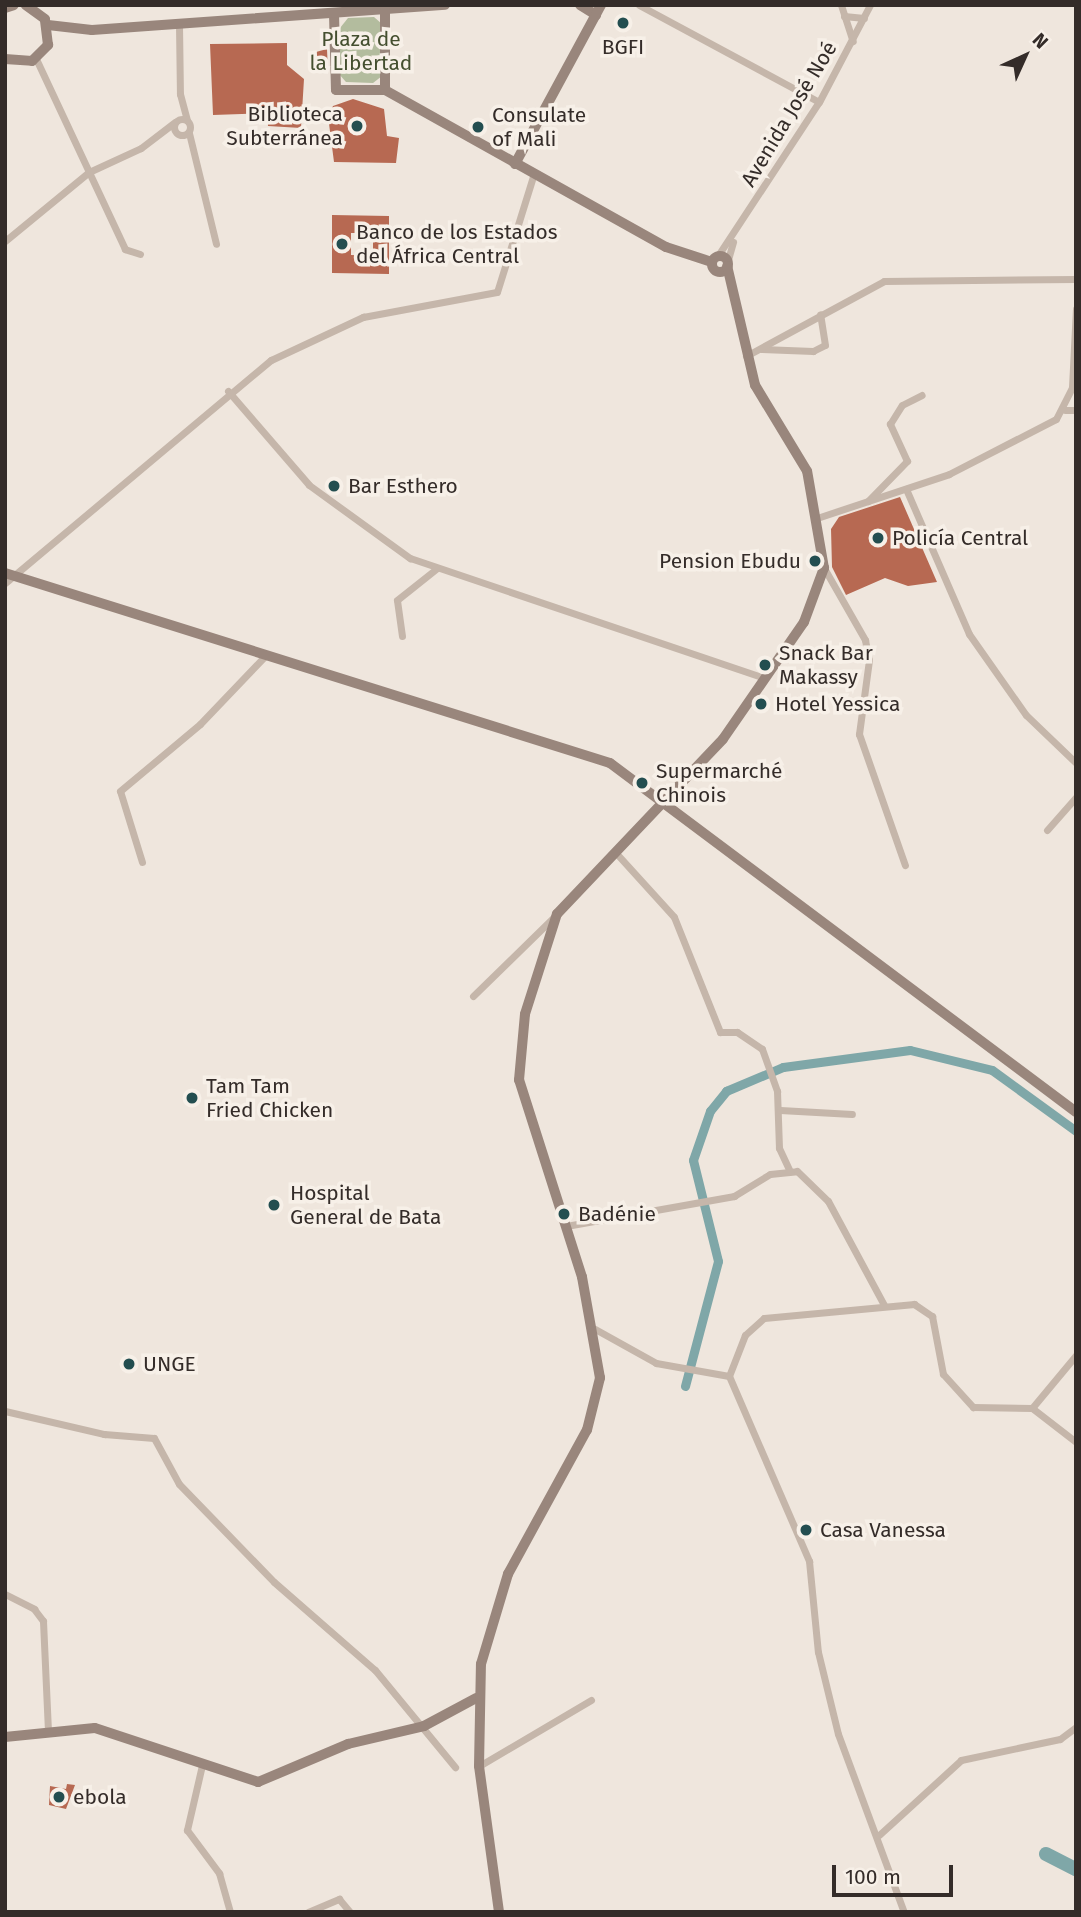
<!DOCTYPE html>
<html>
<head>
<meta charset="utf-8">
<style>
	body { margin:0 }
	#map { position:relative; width:1081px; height:1917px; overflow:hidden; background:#efe6dd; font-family:"Fira Sans",sans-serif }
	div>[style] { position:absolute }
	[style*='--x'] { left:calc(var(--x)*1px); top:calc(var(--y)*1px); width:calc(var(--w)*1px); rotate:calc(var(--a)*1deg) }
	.green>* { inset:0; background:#b3bc9e }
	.canal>* { height:9px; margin:-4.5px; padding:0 4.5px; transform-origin:4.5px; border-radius:4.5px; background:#7fa7a8 }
	.river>* { height:14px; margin:-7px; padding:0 7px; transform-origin:7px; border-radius:7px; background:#7fa7a8 }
	.building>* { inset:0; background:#b76952 }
	.street>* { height:7px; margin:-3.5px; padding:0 3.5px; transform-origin:3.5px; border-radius:3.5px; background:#c5b6aa }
	.street>.ring { margin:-3.5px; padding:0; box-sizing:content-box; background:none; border:7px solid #c5b6aa; border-radius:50% }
	.secondary>* { height:10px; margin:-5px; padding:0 5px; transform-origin:5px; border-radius:5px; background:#99867c }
	.secondary>.ring { margin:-5px; padding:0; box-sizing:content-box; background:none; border:10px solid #99867c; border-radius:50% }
	.dots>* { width:19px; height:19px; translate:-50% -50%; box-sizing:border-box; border:4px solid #f7f0e8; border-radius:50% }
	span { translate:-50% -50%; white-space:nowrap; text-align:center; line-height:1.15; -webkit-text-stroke:7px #f7f0e8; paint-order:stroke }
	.park-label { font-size:21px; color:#444f2f }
	.poi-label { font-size:21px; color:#342c29 }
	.right { translate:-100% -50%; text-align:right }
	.left { translate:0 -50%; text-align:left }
	.street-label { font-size:21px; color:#342c29 }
	.frame { position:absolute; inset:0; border:7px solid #342c29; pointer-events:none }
	.north { position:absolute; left:990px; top:21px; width:70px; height:70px; -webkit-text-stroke:5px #f7f0e8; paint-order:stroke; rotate:45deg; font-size:19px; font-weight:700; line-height:28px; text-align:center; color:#342c29 }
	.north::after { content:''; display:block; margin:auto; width:24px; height:32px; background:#342c29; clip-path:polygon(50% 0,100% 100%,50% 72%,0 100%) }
	.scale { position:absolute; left:832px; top:1865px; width:121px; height:32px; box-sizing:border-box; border:4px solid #342c29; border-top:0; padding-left:9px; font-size:21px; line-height:24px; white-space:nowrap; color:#342c29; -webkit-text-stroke:5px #f7f0e8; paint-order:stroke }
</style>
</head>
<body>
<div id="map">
	<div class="green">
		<div style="clip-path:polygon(374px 17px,382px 24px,382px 76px,373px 83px,346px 82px,339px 74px,340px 28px,348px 18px)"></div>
	</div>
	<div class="canal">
		<div style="--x:685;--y:1386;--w:129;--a:-75.2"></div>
		<div style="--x:718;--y:1261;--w:104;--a:-103.9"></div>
		<div style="--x:693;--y:1160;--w:52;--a:-70.9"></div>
		<div style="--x:710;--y:1111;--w:26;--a:-51"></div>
		<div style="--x:726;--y:1091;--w:62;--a:-22.8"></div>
		<div style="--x:783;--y:1067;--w:128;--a:-7.6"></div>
		<div style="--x:910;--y:1050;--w:84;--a:13.7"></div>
		<div style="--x:992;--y:1070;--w:104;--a:36"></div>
	</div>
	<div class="river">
		<div style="--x:1046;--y:1854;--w:34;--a:27"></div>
	</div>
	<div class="building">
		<div style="clip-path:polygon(287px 43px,287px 65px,304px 79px,301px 128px,268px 126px,267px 113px,213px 115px,210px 44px)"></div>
		<div style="clip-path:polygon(327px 49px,328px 73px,323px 73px,316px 52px)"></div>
		<div style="clip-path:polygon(353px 99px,384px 109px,387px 136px,399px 138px,396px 163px,334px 162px,328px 116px,333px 106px)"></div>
		<div style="clip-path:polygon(evenodd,332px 215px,389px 216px,389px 274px,332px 273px,332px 215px,351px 233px,373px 233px,373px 256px,351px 255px,351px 233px)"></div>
		<div style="clip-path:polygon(900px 497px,937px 582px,908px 586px,885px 578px,846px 595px,832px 567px,831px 529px,839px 517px)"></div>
		<div style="clip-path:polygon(67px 1784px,75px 1785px,66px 1809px,49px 1805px,50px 1786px,66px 1789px)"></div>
	</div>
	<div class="street">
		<div style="--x:639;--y:5;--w:204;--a:28.3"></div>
		<div style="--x:841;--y:5;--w:38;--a:72"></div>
		<div style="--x:844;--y:16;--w:20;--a:6"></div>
		<div style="--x:179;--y:25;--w:69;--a:89.2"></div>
		<div style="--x:180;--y:94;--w:27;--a:75"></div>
		<div class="ring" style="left:174px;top:119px;width:9px;height:9px"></div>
		<div style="--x:189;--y:133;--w:114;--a:76.3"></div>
		<div style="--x:5;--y:241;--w:109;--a:-39.4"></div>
		<div style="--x:89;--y:172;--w:125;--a:-115.1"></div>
		<div style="--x:140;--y:254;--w:16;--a:-162"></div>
		<div style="--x:125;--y:249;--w:85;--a:-115.1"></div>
		<div style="--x:89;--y:172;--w:57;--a:-24.8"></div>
		<div style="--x:141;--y:148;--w:43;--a:-37.4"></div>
		<div style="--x:717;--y:257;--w:186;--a:-56.7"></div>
		<div style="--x:819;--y:102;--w:110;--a:-62.3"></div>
		<div style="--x:727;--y:263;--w:22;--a:-74"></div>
		<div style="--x:761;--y:349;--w:52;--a:2.2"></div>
		<div style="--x:813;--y:351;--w:13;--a:-27"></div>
		<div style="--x:825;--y:345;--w:31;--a:-99"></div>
		<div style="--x:746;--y:356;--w:157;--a:-28.5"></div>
		<div style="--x:884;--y:281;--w:192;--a:-0.6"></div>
		<div style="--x:228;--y:391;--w:124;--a:49.2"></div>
		<div style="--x:309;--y:485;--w:125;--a:35.9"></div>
		<div style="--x:410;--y:558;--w:375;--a:18.7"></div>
		<div style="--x:1065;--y:410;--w:11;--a:0"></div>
		<div style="--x:906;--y:489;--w:158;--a:66.5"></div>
		<div style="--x:969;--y:634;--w:99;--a:54.9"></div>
		<div style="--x:1026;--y:715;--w:69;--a:43.8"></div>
		<div style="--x:868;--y:501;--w:56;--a:-45.7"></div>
		<div style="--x:907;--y:461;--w:41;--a:-114.7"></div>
		<div style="--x:890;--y:424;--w:22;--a:-58"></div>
		<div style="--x:902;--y:405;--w:22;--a:-27"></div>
		<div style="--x:820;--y:517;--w:136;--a:-18.4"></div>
		<div style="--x:949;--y:474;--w:120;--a:-27.2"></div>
		<div style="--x:1056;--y:419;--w:36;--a:-63"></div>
		<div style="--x:1072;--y:387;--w:78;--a:-87.1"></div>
		<div style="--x:824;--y:568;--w:83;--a:60.3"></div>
		<div style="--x:865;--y:640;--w:20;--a:79"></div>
		<div style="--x:869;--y:660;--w:75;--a:97.7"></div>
		<div style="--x:859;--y:734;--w:139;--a:70.7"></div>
		<div style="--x:5;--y:583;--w:347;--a:-40"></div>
		<div style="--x:271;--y:360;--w:102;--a:-25.1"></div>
		<div style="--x:363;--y:317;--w:136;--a:-10.6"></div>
		<div style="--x:497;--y:292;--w:125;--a:-72.7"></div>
		<div style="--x:402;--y:636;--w:36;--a:-98"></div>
		<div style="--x:397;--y:600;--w:50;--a:-38.5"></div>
		<div style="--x:1047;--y:830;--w:44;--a:-48.7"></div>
		<div style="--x:616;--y:853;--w:86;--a:47.8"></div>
		<div style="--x:674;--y:917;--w:124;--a:68.2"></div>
		<div style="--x:720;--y:1032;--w:17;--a:0"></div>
		<div style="--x:737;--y:1032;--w:30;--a:34"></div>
		<div style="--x:762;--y:1049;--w:45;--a:70.3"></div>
		<div style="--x:777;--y:1091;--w:57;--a:88"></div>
		<div style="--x:779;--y:1148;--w:26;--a:65"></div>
		<div style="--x:142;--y:862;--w:74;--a:-107.2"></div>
		<div style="--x:120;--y:791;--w:104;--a:-39.9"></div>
		<div style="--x:200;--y:724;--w:93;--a:-46.3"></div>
		<div style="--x:473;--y:996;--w:113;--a:-44.3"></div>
		<div style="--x:780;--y:1110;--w:72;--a:3.2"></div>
		<div style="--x:566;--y:1226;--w:171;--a:-10.1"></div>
		<div style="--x:734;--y:1196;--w:42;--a:-31.4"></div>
		<div style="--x:770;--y:1174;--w:27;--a:-6"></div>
		<div style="--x:797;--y:1171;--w:43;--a:44.1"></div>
		<div style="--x:828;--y:1201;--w:118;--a:61.7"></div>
		<div style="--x:595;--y:1329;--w:70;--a:29.1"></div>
		<div style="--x:656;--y:1363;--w:74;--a:10.1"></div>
		<div style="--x:729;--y:1376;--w:44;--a:-68.7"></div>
		<div style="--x:745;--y:1335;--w:25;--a:-42"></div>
		<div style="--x:764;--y:1318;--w:151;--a:-5.3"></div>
		<div style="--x:914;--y:1304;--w:22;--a:34"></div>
		<div style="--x:932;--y:1316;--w:59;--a:79.3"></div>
		<div style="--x:943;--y:1374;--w:45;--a:47.7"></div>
		<div style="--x:973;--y:1407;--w:59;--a:1"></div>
		<div style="--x:1032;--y:1408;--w:56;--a:37.7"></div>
		<div style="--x:729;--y:1376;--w:202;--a:66.6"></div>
		<div style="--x:809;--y:1561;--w:91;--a:84.4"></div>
		<div style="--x:818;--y:1652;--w:84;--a:76.3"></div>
		<div style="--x:838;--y:1734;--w:190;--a:69.7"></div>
		<div style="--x:1032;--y:1408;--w:69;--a:-50.3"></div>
		<div style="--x:5;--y:1411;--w:102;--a:13.1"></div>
		<div style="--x:104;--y:1434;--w:50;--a:4.6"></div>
		<div style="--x:154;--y:1438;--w:52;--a:61.5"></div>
		<div style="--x:179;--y:1484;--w:136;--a:45.9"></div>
		<div style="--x:274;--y:1582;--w:134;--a:41.1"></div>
		<div style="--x:375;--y:1670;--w:126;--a:50.5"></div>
		<div style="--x:5;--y:1594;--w:33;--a:27"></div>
		<div style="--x:34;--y:1609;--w:15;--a:53"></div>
		<div style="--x:43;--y:1621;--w:110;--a:87.4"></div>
		<div style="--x:202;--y:1765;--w:67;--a:103"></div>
		<div style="--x:187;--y:1830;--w:54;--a:53.3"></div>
		<div style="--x:219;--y:1873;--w:41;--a:74.2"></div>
		<div style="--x:479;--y:1766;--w:130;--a:-30.5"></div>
		<div style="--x:879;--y:1835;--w:111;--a:-42.4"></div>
		<div style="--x:961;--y:1760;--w:101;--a:-12"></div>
		<div style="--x:1060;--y:1739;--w:20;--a:-37"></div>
		<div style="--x:308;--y:1912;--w:34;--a:-23"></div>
		<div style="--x:339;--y:1899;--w:17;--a:50"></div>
	</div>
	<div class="secondary">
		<div style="--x:580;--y:5;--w:19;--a:32"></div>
		<div style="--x:5;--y:8;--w:9;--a:-18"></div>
		<div style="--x:334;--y:14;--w:76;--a:88.5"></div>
		<div style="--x:336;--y:90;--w:49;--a:0"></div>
		<div style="--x:385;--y:90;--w:322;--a:29.2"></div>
		<div style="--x:666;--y:247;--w:48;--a:18.1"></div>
		<div style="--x:48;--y:25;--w:44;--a:6.5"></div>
		<div style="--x:92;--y:30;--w:354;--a:-4.1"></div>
		<div style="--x:5;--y:59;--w:27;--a:4"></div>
		<div style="--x:32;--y:61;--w:23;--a:-45"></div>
		<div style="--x:48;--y:45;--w:26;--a:-97"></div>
		<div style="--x:45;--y:19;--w:24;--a:-144"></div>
		<div style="--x:385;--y:90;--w:80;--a:-90"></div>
		<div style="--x:515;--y:164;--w:181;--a:-61.6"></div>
		<div class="ring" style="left:712px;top:256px;width:6px;height:6px"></div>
		<div style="--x:5;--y:573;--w:634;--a:17.43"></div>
		<div style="--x:610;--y:763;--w:582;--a:36.83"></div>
		<div style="--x:5;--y:1737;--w:90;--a:-5.7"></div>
		<div style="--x:95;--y:1728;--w:172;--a:18.3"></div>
		<div style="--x:258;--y:1782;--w:98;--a:-22.9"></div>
		<div style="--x:348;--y:1744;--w:78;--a:-13.3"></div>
		<div style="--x:424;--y:1726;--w:59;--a:-28.3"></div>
		<div style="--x:499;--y:1912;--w:147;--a:-97.8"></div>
		<div style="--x:479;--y:1766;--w:102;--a:-88.9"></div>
		<div style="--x:481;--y:1664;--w:94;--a:-73.3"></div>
		<div style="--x:508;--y:1574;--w:164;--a:-61.3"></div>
		<div style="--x:587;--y:1430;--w:54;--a:-76"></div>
		<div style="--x:600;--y:1378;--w:103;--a:-100.1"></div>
		<div style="--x:582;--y:1277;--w:207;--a:-107.7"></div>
		<div style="--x:519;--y:1080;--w:66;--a:-84.8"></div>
		<div style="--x:525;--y:1014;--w:105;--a:-72.3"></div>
		<div style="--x:557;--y:914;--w:241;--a:-46.5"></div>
		<div style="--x:723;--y:739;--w:142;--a:-55.3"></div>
		<div style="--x:804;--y:622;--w:58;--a:-69.7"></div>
		<div style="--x:824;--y:568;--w:98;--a:-99.9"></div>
		<div style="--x:807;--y:471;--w:100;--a:-121.2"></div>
		<div style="--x:755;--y:385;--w:122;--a:-103.2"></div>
	</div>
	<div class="dots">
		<div style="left:623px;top:23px;background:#234e50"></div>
		<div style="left:357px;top:126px;background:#234e50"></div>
		<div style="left:478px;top:127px;background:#234e50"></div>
		<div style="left:342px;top:244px;background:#234e50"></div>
		<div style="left:334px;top:486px;background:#234e50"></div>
		<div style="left:878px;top:538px;background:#234e50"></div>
		<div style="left:815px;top:561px;background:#234e50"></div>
		<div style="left:765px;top:665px;background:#234e50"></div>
		<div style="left:761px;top:704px;background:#234e50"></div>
		<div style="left:642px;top:783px;background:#234e50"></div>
		<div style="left:192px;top:1098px;background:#234e50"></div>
		<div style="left:274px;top:1205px;background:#234e50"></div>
		<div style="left:564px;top:1214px;background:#234e50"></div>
		<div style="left:129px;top:1364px;background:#234e50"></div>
		<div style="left:806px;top:1530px;background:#234e50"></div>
		<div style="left:59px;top:1797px;background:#234e50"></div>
	</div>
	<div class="park-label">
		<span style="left:361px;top:51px">Plaza de<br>la Libertad</span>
	</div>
	<div class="poi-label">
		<span style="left:623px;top:47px">BGFI</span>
		<span class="right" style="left:343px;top:126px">Biblioteca<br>Subterránea</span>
		<span class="left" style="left:492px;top:127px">Consulate<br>of Mali</span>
		<span class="left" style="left:356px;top:244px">Banco de los Estados<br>del África Central</span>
		<span class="left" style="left:348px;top:486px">Bar Esthero</span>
		<span class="left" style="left:892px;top:538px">Policía Central</span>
		<span class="right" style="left:801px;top:561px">Pension Ebudu</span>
		<span class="left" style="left:779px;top:665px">Snack Bar<br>Makassy</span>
		<span class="left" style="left:775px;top:704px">Hotel Yessica</span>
		<span class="left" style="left:656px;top:783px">Supermarché<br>Chinois</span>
		<span class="left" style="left:206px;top:1098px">Tam Tam<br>Fried Chicken</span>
		<span class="left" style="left:290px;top:1205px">Hospital<br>General de Bata</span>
		<span class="left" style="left:578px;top:1214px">Badénie</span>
		<span class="left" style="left:143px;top:1364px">UNGE</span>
		<span class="left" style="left:820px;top:1530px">Casa Vanessa</span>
		<span class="left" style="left:73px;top:1797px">ebola</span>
	</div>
	<div class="street-label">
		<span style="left:789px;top:114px;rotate:-59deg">Avenida José Noé</span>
	</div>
	<div class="frame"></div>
	<div class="north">N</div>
	<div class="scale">100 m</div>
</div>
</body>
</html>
